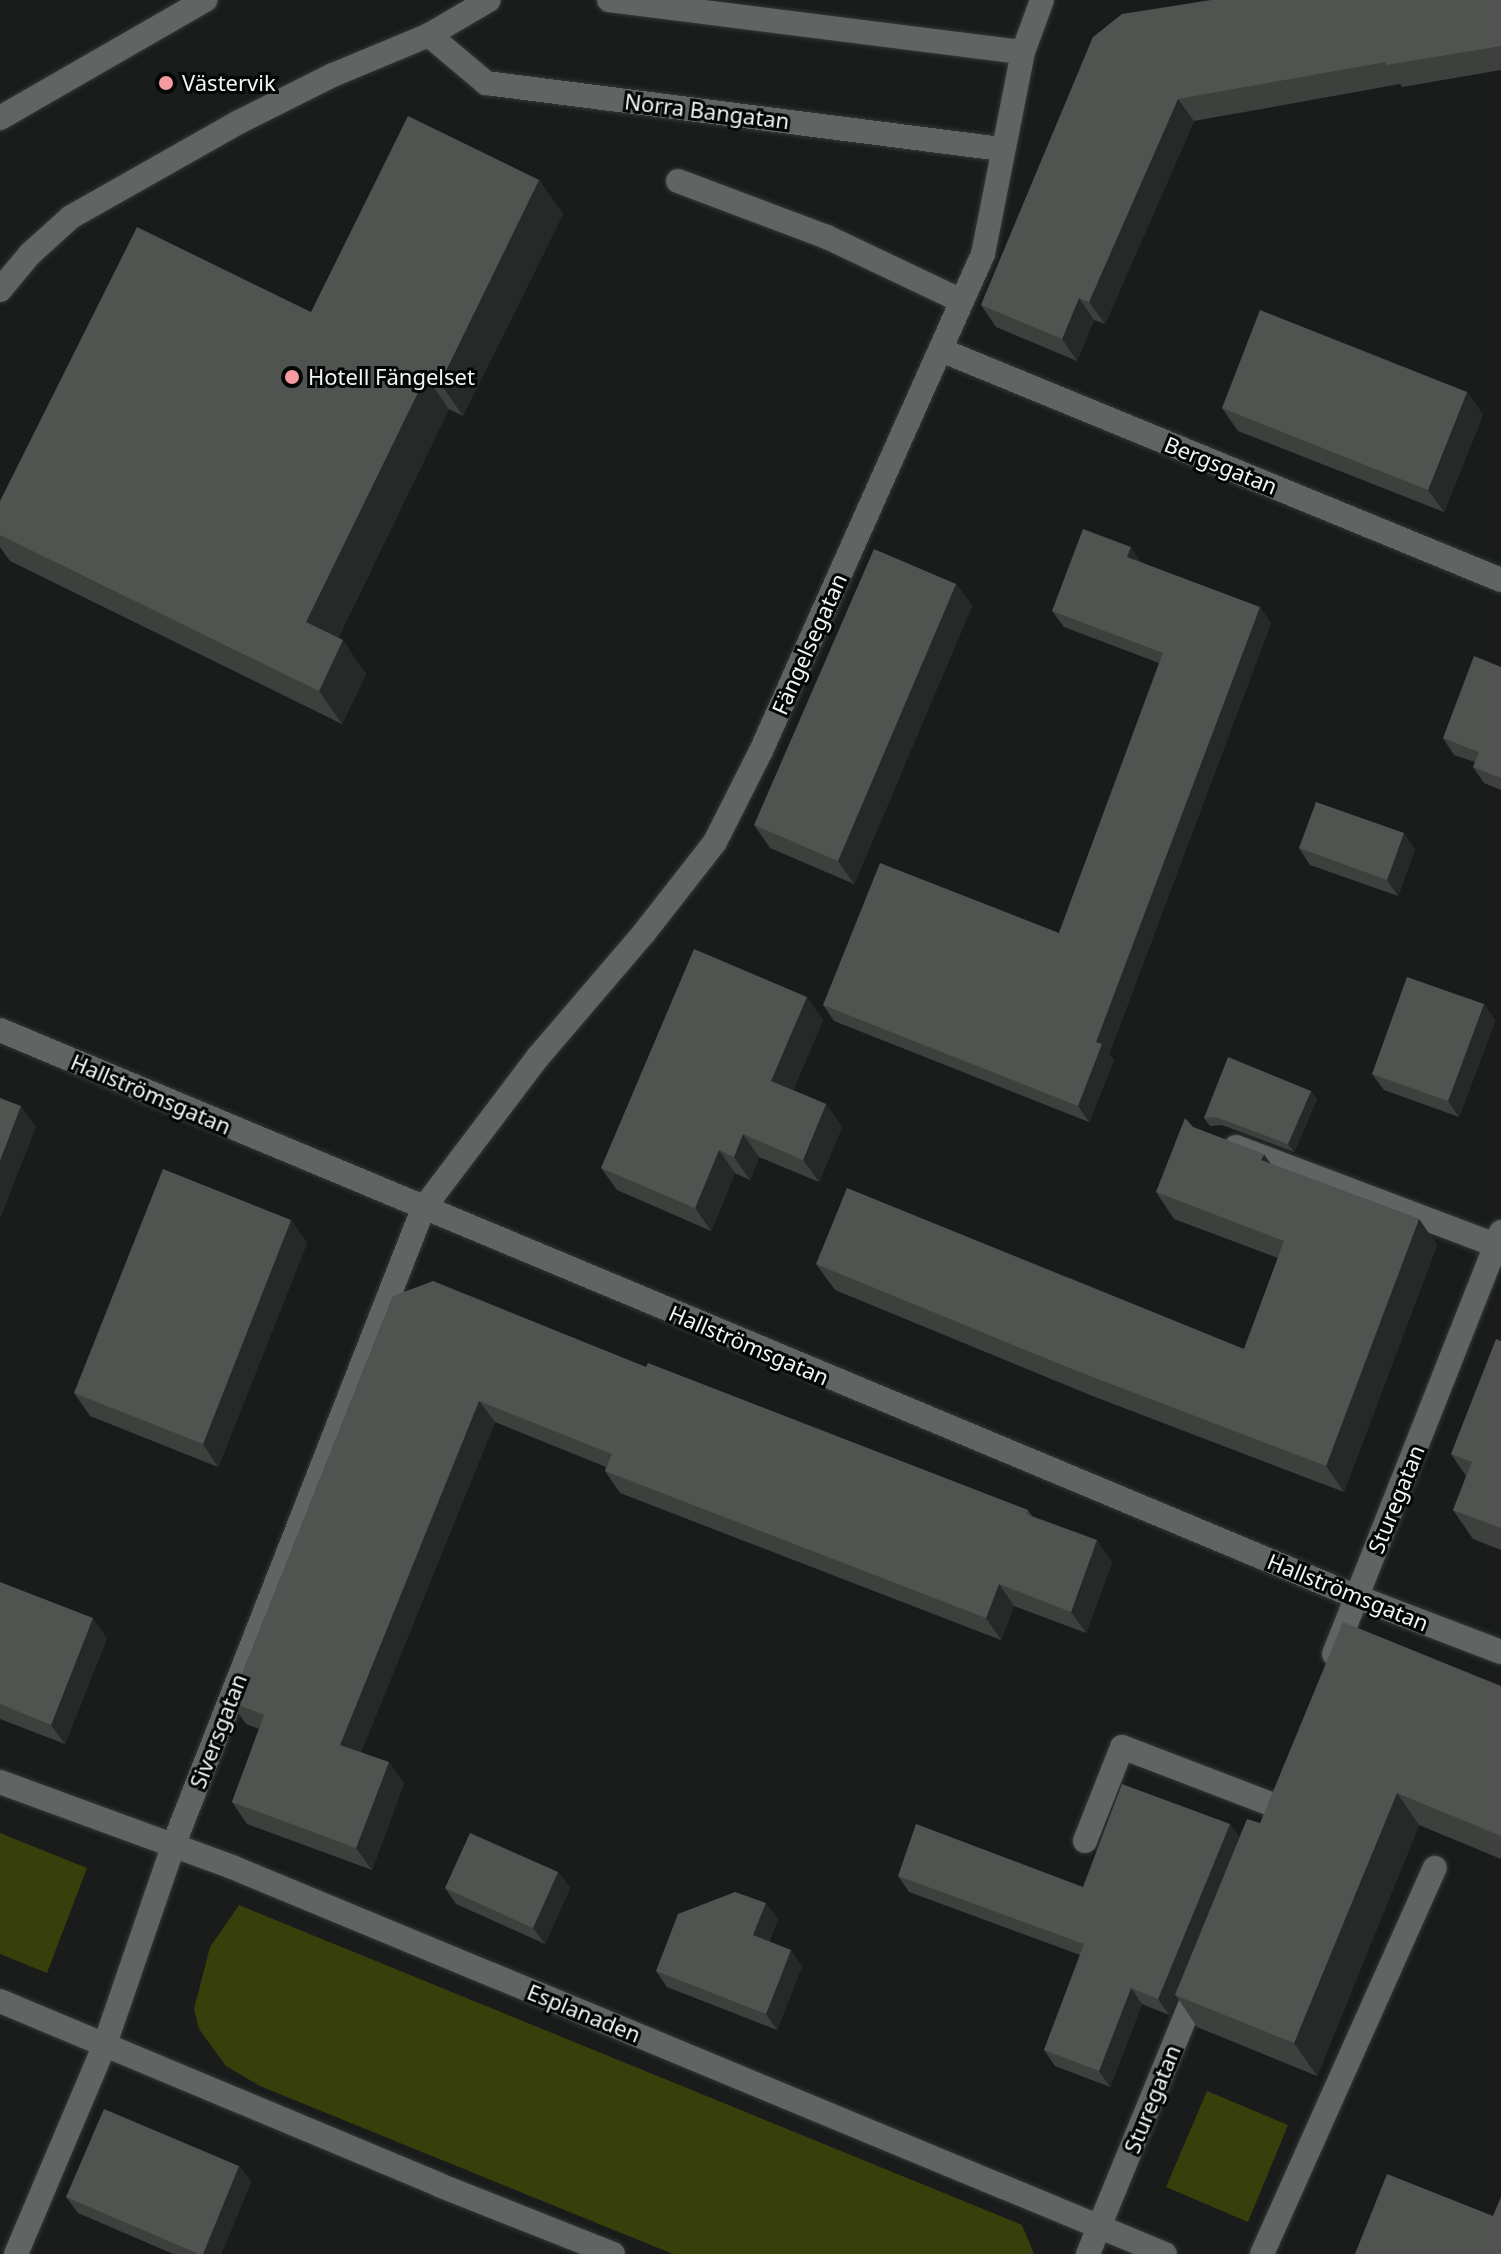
<!DOCTYPE html>
<html>
<head>
<meta charset="utf-8">
<style>
	body { margin:0 }
	#map { position:relative; width:1501px; height:2254px; overflow:hidden; background:#191c1b; font-family:"Noto Sans",sans-serif }
	div>[style] { position:absolute }
	[style*='--x'] { left:calc(var(--x)*1px); top:calc(var(--y)*1px); width:calc(var(--w)*1px); rotate:calc(var(--a)*1deg) }
	.green>* { inset:0; background:#373f0b }
	.roads { filter:drop-shadow(0 0 2px #353736) drop-shadow(0 0 2px #353736) }
	.minor>* { height:24px; margin:-12px; padding:0 12px; transform-origin:12px; border-radius:12px; background:#606463 }
	.wall>* { inset:0; background:#3e403e }
	.shaded-wall>* { inset:0; background:#272928 }
	.building>* { inset:0; background:#515351 }
	.dots>* { width:22px; height:22px; translate:-50% -50%; box-sizing:border-box; border:4px solid #050606; border-radius:50% }
	span { translate:-50% -50%; white-space:nowrap; text-align:center; line-height:1.15; -webkit-text-stroke:6px #050606; paint-order:stroke }
	.poi-label { font-size:22px; color:#f3f5f5 }
	.left { translate:0 -50%; text-align:left }
	.street-label { font-size:22px; color:#f3f5f5 }
</style>
</head>
<body>
<div id="map">
	<div class="green">
		<div style="clip-path:polygon(0 1833px,87px 1868px,47px 1973px,0 1954px)"></div>
		<div style="clip-path:polygon(239px 1905px,1022px 2225px,1034px 2254px,673px 2254px,260px 2086px,226px 2066px,199px 2029px,194px 2009px,210px 1947px)"></div>
		<div style="clip-path:polygon(1207px 2091px,1288px 2125px,1248px 2222px,1166px 2187px)"></div>
	</div>
	<div class="roads">
		<div class="minor">
			<div style="--x:609;--y:0;--w:417;--a:7.2"></div>
			<div style="--x:429;--y:35;--w:75;--a:40.1"></div>
			<div style="--x:486;--y:83;--w:519;--a:7.3"></div>
			<div style="--x:0;--y:118;--w:237;--a:-29.9"></div>
			<div style="--x:678;--y:181;--w:159;--a:20.6"></div>
			<div style="--x:827;--y:237;--w:149;--a:25.4"></div>
			<div style="--x:0;--y:290;--w:47;--a:-50.2"></div>
			<div style="--x:30;--y:254;--w:55;--a:-42.1"></div>
			<div style="--x:71;--y:217;--w:191;--a:-29.5"></div>
			<div style="--x:237;--y:123;--w:107;--a:-26.6"></div>
			<div style="--x:333;--y:75;--w:104;--a:-22.6"></div>
			<div style="--x:429;--y:35;--w:69;--a:-30.3"></div>
			<div style="--x:941;--y:350;--w:605;--a:22.33"></div>
			<div style="--x:0;--y:1030;--w:1471;--a:22.68"></div>
			<div style="--x:1357;--y:1597;--w:154;--a:20.9"></div>
			<div style="--x:1236;--y:1147;--w:278;--a:20.7"></div>
			<div style="--x:1334;--y:1654;--w:454;--a:-68.4"></div>
			<div style="--x:0;--y:1782;--w:247;--a:20.1"></div>
			<div style="--x:232;--y:1867;--w:1010;--a:22.53"></div>
			<div style="--x:1085;--y:1841;--w:101;--a:-68.5"></div>
			<div style="--x:1122;--y:1747;--w:162;--a:21"></div>
			<div style="--x:0;--y:2001;--w:476;--a:22.7"></div>
			<div style="--x:439;--y:2185;--w:187;--a:21.6"></div>
			<div style="--x:16;--y:2254;--w:228;--a:-67"></div>
			<div style="--x:105;--y:2044;--w:209;--a:-71"></div>
			<div style="--x:173;--y:1846;--w:684;--a:-68.57"></div>
			<div style="--x:423;--y:1209;--w:191;--a:-52.9"></div>
			<div style="--x:538;--y:1057;--w:163;--a:-49.5"></div>
			<div style="--x:644;--y:933;--w:115;--a:-52"></div>
			<div style="--x:715;--y:842;--w:102;--a:-63.2"></div>
			<div style="--x:761;--y:751;--w:544;--a:-65.93"></div>
			<div style="--x:983;--y:254;--w:206;--a:-78.8"></div>
			<div style="--x:1023;--y:52;--w:55;--a:-69.9"></div>
			<div style="--x:1088;--y:2254;--w:292;--a:-67.7"></div>
			<div style="--x:1262;--y:2254;--w:423;--a:-65.9"></div>
		</div>
	</div>
	<div class="wall">
		<div style="clip-path:polygon(1501px 0,1501px 70px,1402px 87px,1400px 84px,1194px 121px,1105px 324px,1094px 320px,1077px 361px,996px 327px,981px 305px,1093px 37px)"></div>
		<div style="clip-path:polygon(539px 180px,563px 214px,463px 416px,449px 409px,338px 638px,366px 674px,342px 724px,10px 561px,0 547px,0 535px,311px 312px)"></div>
		<div style="clip-path:polygon(1467px 392px,1483px 415px,1444px 512px,1238px 431px,1222px 408px)"></div>
		<div style="clip-path:polygon(1141px 562px,1271px 623px,1109px 1054px,1114px 1060px,1089px 1122px,834px 1021px,823px 1005px,1059px 933px,1159px 663px,1064px 627px,1052px 611px)"></div>
		<div style="clip-path:polygon(956px 584px,972px 606px,854px 884px,770px 848px,754px 825px)"></div>
		<div style="clip-path:polygon(1501px 667px,1501px 790px,1484px 783px,1473px 767px,1475px 762px,1454px 755px,1443px 738px)"></div>
		<div style="clip-path:polygon(1299px 848px,1415px 849px,1398px 896px,1310px 865px)"></div>
		<div style="clip-path:polygon(1484px 1004px,1495px 1021px,1459px 1117px,1384px 1090px,1372px 1074px)"></div>
		<div style="clip-path:polygon(823px 1020px,793px 1090px,826px 1104px,842px 1127px,819px 1182px,759px 1157px,750px 1180px,735px 1173px,711px 1231px,617px 1190px,601px 1168px)"></div>
		<div style="clip-path:polygon(1311px 1091px,1317px 1099px,1294px 1152px,1222px 1125px,1210px 1126px,1204px 1118px)"></div>
		<div style="clip-path:polygon(1193px 1127px,1271px 1164px,1419px 1219px,1437px 1245px,1344px 1492px,1090px 1395px,835px 1290px,816px 1264px,1244px 1349px,1278px 1258px,1174px 1219px,1156px 1192px)"></div>
		<div style="clip-path:polygon(291px 1220px,307px 1243px,218px 1467px,90px 1416px,74px 1393px)"></div>
		<div style="clip-path:polygon(393px 1296px,646px 1367px,1028px 1510px,1032px 1516px,1112px 1562px,1086px 1633px,1014px 1606px,1001px 1640px,620px 1493px,605px 1471px,606px 1467px,495px 1422px,361px 1752px,404px 1783px,372px 1870px,247px 1824px,232px 1802px,259px 1729px,246px 1724px,231px 1702px)"></div>
		<div style="clip-path:polygon(1501px 1341px,1501px 1550px,1473px 1539px,1453px 1510px,1466px 1476px,1451px 1454px)"></div>
		<div style="clip-path:polygon(0 1582px,107px 1638px,65px 1744px,0 1719px)"></div>
		<div style="clip-path:polygon(1501px 1686px,1501px 1859px,1419px 1825px,1317px 2076px,1197px 2027px,1177px 1997px,1169px 2015px,1142px 2004px,1110px 2087px,1055px 2066px,1044px 2050px,1080px 1955px,909px 1892px,898px 1876px,1083px 1887px,1230px 1824px,1239px 1837px,1260px 1823px)"></div>
		<div style="clip-path:polygon(558px 1872px,570px 1888px,545px 1944px,456px 1904px,445px 1888px)"></div>
		<div style="clip-path:polygon(778px 1919px,769px 1941px,802px 1966px,777px 2030px,667px 1987px,656px 1971px)"></div>
		<div style="clip-path:polygon(239px 2166px,251px 2182px,221px 2254px,173px 2254px,78px 2213px,66px 2197px)"></div>
	</div>
	<div class="shaded-wall">
		<div style="clip-path:polygon(1178px 99px,1194px 121px,1105px 324px,1089px 302px)"></div>
		<div style="clip-path:polygon(539px 180px,563px 214px,463px 416px,440px 383px)"></div>
		<div style="clip-path:polygon(1079px 298px,1094px 320px,1077px 361px,1062px 339px)"></div>
		<div style="clip-path:polygon(426px 376px,449px 409px,329px 656px,306px 622px)"></div>
		<div style="clip-path:polygon(1467px 392px,1483px 415px,1444px 512px,1428px 490px)"></div>
		<div style="clip-path:polygon(1131px 547px,1142px 563px,1127px 557px)"></div>
		<div style="clip-path:polygon(956px 584px,972px 606px,854px 884px,838px 861px)"></div>
		<div style="clip-path:polygon(1260px 607px,1271px 623px,1109px 1054px,1114px 1060px,1089px 1122px,1078px 1106px,1096px 1042px)"></div>
		<div style="clip-path:polygon(343px 640px,366px 674px,342px 724px,319px 691px)"></div>
		<div style="clip-path:polygon(1404px 833px,1415px 849px,1398px 896px,1387px 880px)"></div>
		<div style="clip-path:polygon(807px 997px,823px 1020px,787px 1104px,771px 1081px)"></div>
		<div style="clip-path:polygon(1484px 1004px,1495px 1021px,1459px 1117px,1448px 1101px)"></div>
		<div style="clip-path:polygon(1311px 1091px,1317px 1099px,1294px 1152px,1288px 1144px)"></div>
		<div style="clip-path:polygon(826px 1104px,842px 1127px,819px 1182px,803px 1160px)"></div>
		<div style="clip-path:polygon(21px 1106px,36px 1127px,0 1219px,0 1161px)"></div>
		<div style="clip-path:polygon(743px 1134px,759px 1157px,750px 1180px,734px 1157px)"></div>
		<div style="clip-path:polygon(719px 1150px,735px 1173px,711px 1231px,695px 1208px)"></div>
		<div style="clip-path:polygon(1264px 1154px,1282px 1180px,1261px 1160px)"></div>
		<div style="clip-path:polygon(1419px 1219px,1437px 1245px,1344px 1492px,1326px 1466px)"></div>
		<div style="clip-path:polygon(291px 1220px,307px 1243px,218px 1467px,203px 1444px)"></div>
		<div style="clip-path:polygon(479px 1401px,495px 1422px,355px 1767px,340px 1745px)"></div>
		<div style="clip-path:polygon(1097px 1540px,1112px 1562px,1086px 1633px,1071px 1612px)"></div>
		<div style="clip-path:polygon(999px 1584px,1014px 1606px,1001px 1640px,986px 1618px)"></div>
		<div style="clip-path:polygon(93px 1618px,107px 1638px,65px 1744px,51px 1725px)"></div>
		<div style="clip-path:polygon(389px 1762px,404px 1783px,372px 1870px,356px 1848px)"></div>
		<div style="clip-path:polygon(1397px 1793px,1419px 1825px,1317px 2076px,1294px 2043px)"></div>
		<div style="clip-path:polygon(1230px 1824px,1241px 1840px,1175px 1995px,1177px 1997px,1169px 2015px,1158px 1999px)"></div>
		<div style="clip-path:polygon(558px 1872px,570px 1888px,545px 1944px,533px 1928px)"></div>
		<div style="clip-path:polygon(766px 1903px,778px 1919px,764px 1951px,753px 1935px)"></div>
		<div style="clip-path:polygon(791px 1950px,802px 1966px,777px 2030px,766px 2014px)"></div>
		<div style="clip-path:polygon(1131px 1988px,1142px 2004px,1110px 2087px,1099px 2071px)"></div>
		<div style="clip-path:polygon(239px 2166px,251px 2182px,221px 2254px,203px 2254px)"></div>
	</div>
	<div class="building">
		<div style="clip-path:polygon(1211px 0,1501px 0,1501px 46px,1386px 65px,1386px 62px,1178px 99px,1089px 302px,1079px 298px,1062px 339px,981px 305px,1093px 37px,1122px 14px)"></div>
		<div style="clip-path:polygon(408px 116px,539px 180px,440px 383px,426px 376px,306px 622px,343px 640px,319px 691px,0 535px,0 501px,137px 227px,311px 312px)"></div>
		<div style="clip-path:polygon(1260px 310px,1467px 392px,1428px 490px,1222px 408px)"></div>
		<div style="clip-path:polygon(1083px 529px,1131px 547px,1127px 557px,1260px 607px,1096px 1042px,1102px 1044px,1078px 1106px,823px 1005px,880px 863px,1059px 933px,1163px 653px,1052px 611px)"></div>
		<div style="clip-path:polygon(874px 549px,956px 584px,838px 861px,754px 825px)"></div>
		<div style="clip-path:polygon(1474px 656px,1501px 667px,1501px 778px,1473px 767px,1479px 752px,1443px 738px)"></div>
		<div style="clip-path:polygon(1316px 802px,1404px 833px,1387px 880px,1299px 848px)"></div>
		<div style="clip-path:polygon(694px 949px,807px 997px,771px 1081px,826px 1104px,803px 1160px,743px 1134px,734px 1157px,719px 1150px,695px 1208px,601px 1168px)"></div>
		<div style="clip-path:polygon(1407px 977px,1484px 1004px,1448px 1101px,1372px 1074px)"></div>
		<div style="clip-path:polygon(1228px 1057px,1311px 1091px,1288px 1144px,1216px 1117px,1204px 1118px)"></div>
		<div style="clip-path:polygon(0 1098px,21px 1106px,0 1161px)"></div>
		<div style="clip-path:polygon(1185px 1118px,1193px 1127px,1264px 1154px,1261px 1160px,1419px 1219px,1326px 1466px,1072px 1369px,816px 1264px,847px 1188px,1244px 1349px,1284px 1241px,1156px 1192px)"></div>
		<div style="clip-path:polygon(163px 1169px,291px 1220px,203px 1444px,74px 1393px)"></div>
		<div style="clip-path:polygon(433px 1281px,646px 1367px,648px 1363px,1028px 1510px,1026px 1514px,1097px 1540px,1071px 1612px,999px 1584px,986px 1618px,605px 1471px,612px 1454px,479px 1401px,340px 1745px,389px 1762px,356px 1848px,232px 1802px,264px 1715px,231px 1702px,393px 1296px)"></div>
		<div style="clip-path:polygon(1496px 1339px,1501px 1341px,1501px 1528px,1453px 1510px,1472px 1462px,1451px 1454px)"></div>
		<div style="clip-path:polygon(0 1582px,93px 1618px,51px 1725px,0 1704px)"></div>
		<div style="clip-path:polygon(1343px 1622px,1501px 1686px,1501px 1836px,1397px 1793px,1294px 2043px,1175px 1995px,1247px 1819px,1260px 1823px)"></div>
		<div style="clip-path:polygon(1122px 1784px,1230px 1824px,1158px 1999px,1131px 1988px,1099px 2071px,1044px 2050px,1084px 1944px,898px 1876px,916px 1824px,1083px 1887px)"></div>
		<div style="clip-path:polygon(470px 1833px,558px 1872px,533px 1928px,445px 1888px)"></div>
		<div style="clip-path:polygon(735px 1892px,766px 1903px,753px 1935px,791px 1950px,766px 2014px,656px 1971px,678px 1914px)"></div>
		<div style="clip-path:polygon(104px 2109px,239px 2166px,203px 2254px,199px 2254px,66px 2197px)"></div>
		<div style="clip-path:polygon(1387px 2174px,1493px 2216px,1501px 2197px,1501px 2254px,1355px 2254px)"></div>
	</div>
	<div class="dots">
		<div style="left:166px;top:83px;background:#f49aa0"></div>
		<div style="left:292px;top:377px;background:#f49aa0"></div>
	</div>
	<div class="poi-label">
		<span class="left" style="left:182px;top:83px">Västervik</span>
		<span class="left" style="left:308px;top:377px">Hotell Fängelset</span>
	</div>
	<div class="street-label">
		<span style="left:707px;top:111px;rotate:7deg">Norra Bangatan</span>
		<span style="left:1221px;top:465px;rotate:22deg">Bergsgatan</span>
		<span style="left:809px;top:644px;rotate:-66deg">Fängelsegatan</span>
		<span style="left:151px;top:1094px;rotate:23deg">Hallströmsgatan</span>
		<span style="left:749px;top:1345px;rotate:23deg">Hallströmsgatan</span>
		<span style="left:1396px;top:1499px;rotate:-68deg">Sturegatan</span>
		<span style="left:1348px;top:1592px;rotate:22deg">Hallströmsgatan</span>
		<span style="left:218px;top:1731px;rotate:-69deg">Siversgatan</span>
		<span style="left:584px;top:2013px;rotate:22deg">Esplanaden</span>
		<span style="left:1152px;top:2099px;rotate:-68deg">Sturegatan</span>
	</div>
</div>
</body>
</html>
